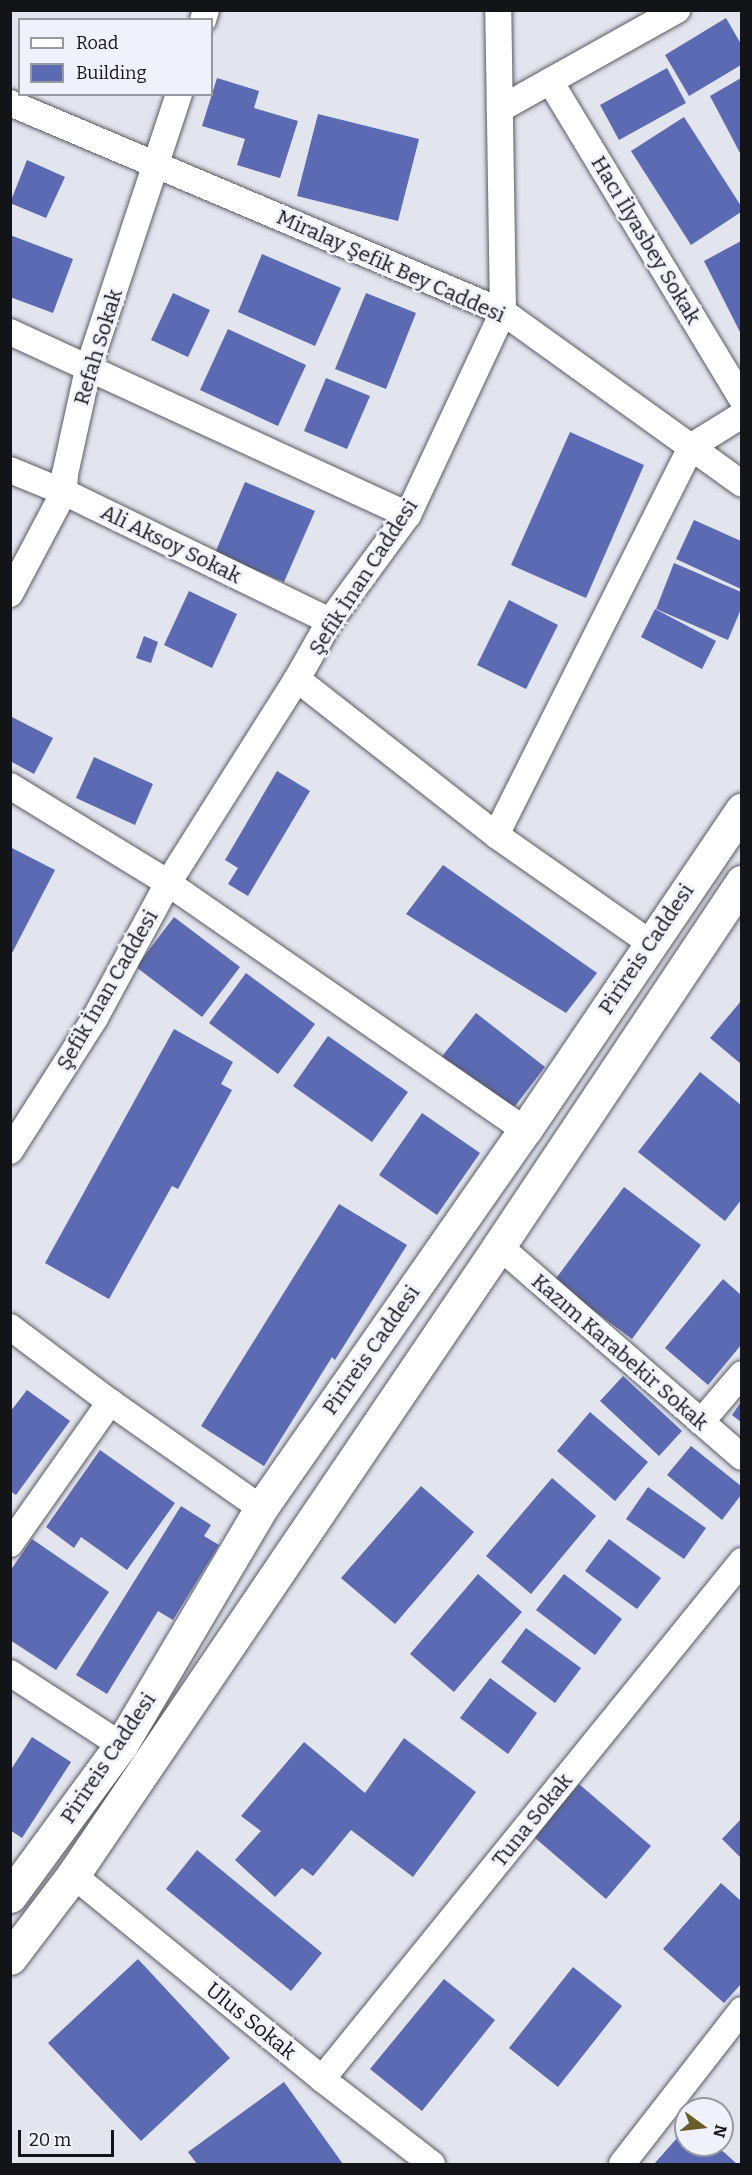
<!DOCTYPE html>
<html>
<head>
<meta charset="utf-8">
<style>
	body { margin:0 }
	#map { position:relative; width:752px; height:2175px; overflow:hidden; background:#e2e4ee; font-family:Bitter,serif }
	div>[style] { position:absolute }
	[style*='--x'] { left:calc(var(--x)*1px); top:calc(var(--y)*1px); width:calc(var(--w)*1px); rotate:calc(var(--a)*1deg) }
	.building>* { inset:0; background:#5b6ab3 }
	.roads { filter:drop-shadow(0 0 2px #595b63) drop-shadow(0 0 2px #595b63) }
	.minor>* { height:26px; margin:-13px; padding:0 13px; transform-origin:13px; border-radius:13px; background:#fff }
	.trunk>* { height:33px; margin:-16.5px; padding:0 16.5px; transform-origin:16.5px; border-radius:16.5px; background:#fff }
	span { translate:-50% -50%; white-space:nowrap; text-align:center; line-height:1.15; -webkit-text-stroke:5px #eff2fb; paint-order:stroke }
	.street-label { font-size:21px; color:#131417 }
	.frame { position:absolute; inset:0; border:12px solid #131417; pointer-events:none }
	.legend { position:absolute; left:18px; top:18px; width:195px; height:78px; box-sizing:border-box; background:#eff2fb; border:2px solid #9799a0; margin:0; padding:8px 10px; list-style:none; font-size:18px; color:#131417 }
	.legend li { display:flex; align-items:center; gap:12px; height:30px }
	.legend b { width:30px; border:2px solid #9799a0 }
	.north { position:absolute; left:674px; top:2097px; width:60px; height:60px; box-sizing:border-box; background:#eff2fb; border:2px solid #9799a0; border-radius:50%; rotate:105deg; font-size:16px; font-weight:700; line-height:24px; text-align:center; color:#131417 }
	.north::after { content:''; display:block; margin:auto; width:21px; height:27px; background:#6b5d2a; clip-path:polygon(50% 0,100% 100%,50% 72%,0 100%) }
	.scale { position:absolute; left:18px; top:2130px; width:96px; height:27px; box-sizing:border-box; border:3px solid #131417; border-top:0; padding-left:8px; font-size:18px; line-height:21px; white-space:nowrap; color:#131417; -webkit-text-stroke:4px #eff2fb; paint-order:stroke }
</style>
</head>
<body>
<div id="map">
	<div class="building">
		<div style="clip-path:polygon(726px 18px,741px 44px,741px 65px,689px 96px,665px 55px)"></div>
		<div style="clip-path:polygon(667px 68px,686px 103px,619px 140px,600px 105px)"></div>
		<div style="clip-path:polygon(217px 78px,259px 91px,254px 108px,298px 121px,280px 178px,237px 165px,245px 139px,202px 126px)"></div>
		<div style="clip-path:polygon(741px 78px,741px 155px,710px 96px)"></div>
		<div style="clip-path:polygon(318px 114px,419px 139px,398px 221px,297px 196px)"></div>
		<div style="clip-path:polygon(684px 117px,741px 206px,741px 212px,691px 245px,631px 151px)"></div>
		<div style="clip-path:polygon(27px 160px,65px 177px,46px 218px,10px 203px)"></div>
		<div style="clip-path:polygon(10px 235px,73px 259px,53px 313px,10px 297px)"></div>
		<div style="clip-path:polygon(741px 241px,741px 334px,704px 261px)"></div>
		<div style="clip-path:polygon(262px 254px,341px 288px,315px 346px,238px 312px)"></div>
		<div style="clip-path:polygon(173px 293px,210px 310px,188px 357px,151px 340px)"></div>
		<div style="clip-path:polygon(366px 293px,416px 313px,386px 389px,335px 369px)"></div>
		<div style="clip-path:polygon(228px 329px,306px 365px,278px 426px,200px 390px)"></div>
		<div style="clip-path:polygon(326px 378px,370px 396px,347px 449px,304px 431px)"></div>
		<div style="clip-path:polygon(570px 432px,644px 465px,586px 598px,511px 565px)"></div>
		<div style="clip-path:polygon(245px 482px,315px 511px,284px 582px,215px 553px)"></div>
		<div style="clip-path:polygon(694px 520px,741px 541px,741px 589px,676px 559px)"></div>
		<div style="clip-path:polygon(674px 563px,741px 592px,741px 609px,728px 640px,656px 609px)"></div>
		<div style="clip-path:polygon(189px 591px,237px 614px,212px 668px,164px 645px)"></div>
		<div style="clip-path:polygon(509px 600px,558px 625px,526px 689px,477px 665px)"></div>
		<div style="clip-path:polygon(655px 609px,716px 641px,702px 669px,641px 637px)"></div>
		<div style="clip-path:polygon(144px 636px,158px 642px,151px 663px,136px 658px)"></div>
		<div style="clip-path:polygon(10px 716px,53px 738px,34px 774px,10px 761px)"></div>
		<div style="clip-path:polygon(94px 757px,153px 784px,135px 825px,76px 798px)"></div>
		<div style="clip-path:polygon(277px 771px,310px 791px,248px 896px,228px 884px,238px 868px,225px 860px)"></div>
		<div style="clip-path:polygon(10px 847px,55px 870px,10px 957px)"></div>
		<div style="clip-path:polygon(443px 865px,597px 973px,566px 1013px,406px 914px)"></div>
		<div style="clip-path:polygon(174px 917px,240px 967px,202px 1017px,136px 967px)"></div>
		<div style="clip-path:polygon(246px 973px,315px 1024px,278px 1074px,209px 1023px)"></div>
		<div style="clip-path:polygon(741px 1001px,741px 1064px,710px 1038px)"></div>
		<div style="clip-path:polygon(476px 1013px,545px 1067px,509px 1114px,440px 1059px)"></div>
		<div style="clip-path:polygon(174px 1029px,233px 1062px,221px 1084px,232px 1090px,178px 1189px,172px 1186px,109px 1299px,45px 1263px)"></div>
		<div style="clip-path:polygon(328px 1036px,408px 1092px,372px 1142px,293px 1086px)"></div>
		<div style="clip-path:polygon(700px 1072px,741px 1105px,741px 1200px,725px 1221px,638px 1152px)"></div>
		<div style="clip-path:polygon(422px 1113px,480px 1153px,437px 1215px,379px 1175px)"></div>
		<div style="clip-path:polygon(624px 1187px,701px 1245px,632px 1339px,554px 1281px)"></div>
		<div style="clip-path:polygon(339px 1204px,407px 1245px,335px 1360px,332px 1357px,264px 1466px,201px 1426px)"></div>
		<div style="clip-path:polygon(723px 1279px,741px 1295px,741px 1345px,708px 1385px,665px 1348px)"></div>
		<div style="clip-path:polygon(623px 1376px,682px 1431px,659px 1456px,600px 1401px)"></div>
		<div style="clip-path:polygon(27px 1390px,70px 1421px,16px 1495px,10px 1491px,10px 1412px)"></div>
		<div style="clip-path:polygon(741px 1402px,741px 1422px,732px 1415px)"></div>
		<div style="clip-path:polygon(590px 1412px,648px 1462px,615px 1501px,557px 1451px)"></div>
		<div style="clip-path:polygon(691px 1446px,741px 1486px,741px 1495px,722px 1520px,667px 1475px)"></div>
		<div style="clip-path:polygon(100px 1450px,175px 1503px,127px 1570px,81px 1537px,74px 1548px,46px 1527px)"></div>
		<div style="clip-path:polygon(552px 1478px,596px 1516px,531px 1594px,486px 1556px)"></div>
		<div style="clip-path:polygon(421px 1486px,474px 1532px,395px 1624px,341px 1578px)"></div>
		<div style="clip-path:polygon(648px 1487px,706px 1528px,684px 1559px,626px 1519px)"></div>
		<div style="clip-path:polygon(181px 1506px,211px 1525px,204px 1536px,219px 1545px,173px 1620px,158px 1611px,107px 1694px,76px 1675px)"></div>
		<div style="clip-path:polygon(32px 1539px,109px 1592px,56px 1670px,10px 1640px,10px 1571px)"></div>
		<div style="clip-path:polygon(609px 1539px,661px 1578px,637px 1609px,585px 1571px)"></div>
		<div style="clip-path:polygon(478px 1574px,522px 1612px,454px 1692px,410px 1654px)"></div>
		<div style="clip-path:polygon(564px 1574px,622px 1619px,595px 1655px,536px 1610px)"></div>
		<div style="clip-path:polygon(526px 1628px,581px 1668px,555px 1703px,501px 1662px)"></div>
		<div style="clip-path:polygon(490px 1678px,537px 1713px,508px 1754px,460px 1718px)"></div>
		<div style="clip-path:polygon(32px 1737px,71px 1762px,22px 1838px,10px 1830px,10px 1771px)"></div>
		<div style="clip-path:polygon(404px 1738px,476px 1792px,413px 1877px,351px 1830px,313px 1876px,302px 1868px,275px 1897px,235px 1860px,261px 1831px,241px 1816px,304px 1742px,365px 1793px)"></div>
		<div style="clip-path:polygon(579px 1784px,651px 1846px,606px 1899px,534px 1837px)"></div>
		<div style="clip-path:polygon(741px 1819px,741px 1858px,722px 1839px)"></div>
		<div style="clip-path:polygon(197px 1850px,322px 1953px,291px 1991px,166px 1889px)"></div>
		<div style="clip-path:polygon(721px 1883px,741px 1901px,741px 1984px,724px 2003px,663px 1949px)"></div>
		<div style="clip-path:polygon(138px 1959px,230px 2058px,141px 2141px,48px 2043px)"></div>
		<div style="clip-path:polygon(573px 1967px,622px 2006px,558px 2087px,509px 2048px)"></div>
		<div style="clip-path:polygon(444px 1979px,495px 2020px,422px 2111px,370px 2069px)"></div>
		<div style="clip-path:polygon(284px 2082px,343px 2164px,197px 2164px,188px 2152px)"></div>
		<div style="clip-path:polygon(686px 2128px,686px 2145px,716px 2145px,737px 2164px,654px 2164px)"></div>
	</div>
	<div class="roads">
		<div class="minor">
			<div style="--x:203;--y:20;--w:10;--a:-73"></div>
			<div style="--x:550;--y:81;--w:371;--a:58.9"></div>
			<div style="--x:10;--y:103;--w:535;--a:22.97"></div>
			<div style="--x:503;--y:312;--w:294;--a:35.7"></div>
			<div style="--x:500;--y:109;--w:203;--a:-29.2"></div>
			<div style="--x:10;--y:332;--w:438;--a:24.7"></div>
			<div style="--x:10;--y:470;--w:58;--a:22.2"></div>
			<div style="--x:64;--y:492;--w:296;--a:25.9"></div>
			<div style="--x:10;--y:594;--w:115;--a:-62.1"></div>
			<div style="--x:64;--y:492;--w:18;--a:-87"></div>
			<div style="--x:65;--y:474;--w:107;--a:-77.6"></div>
			<div style="--x:88;--y:369;--w:290;--a:-71.7"></div>
			<div style="--x:297;--y:679;--w:253;--a:38.1"></div>
			<div style="--x:496;--y:835;--w:188;--a:35"></div>
			<div style="--x:10;--y:786;--w:185;--a:31.5"></div>
			<div style="--x:168;--y:883;--w:434;--a:34.7"></div>
			<div style="--x:496;--y:835;--w:436;--a:-63.3"></div>
			<div style="--x:692;--y:446;--w:59;--a:-31.8"></div>
			<div style="--x:10;--y:1151;--w:158;--a:-57.4"></div>
			<div style="--x:95;--y:1018;--w:153;--a:-61.6"></div>
			<div style="--x:168;--y:883;--w:241;--a:-57.7"></div>
			<div style="--x:297;--y:679;--w:67;--a:-60.4"></div>
			<div style="--x:330;--y:621;--w:132;--a:-53.7"></div>
			<div style="--x:408;--y:515;--w:224;--a:-64.9"></div>
			<div style="--x:503;--y:312;--w:302;--a:-90.9"></div>
			<div style="--x:499;--y:1246;--w:322;--a:41"></div>
			<div style="--x:10;--y:1327;--w:125;--a:36.9"></div>
			<div style="--x:110;--y:1402;--w:184;--a:35.1"></div>
			<div style="--x:701;--y:1422;--w:63;--a:-49.5"></div>
			<div style="--x:10;--y:1544;--w:174;--a:-54.8"></div>
			<div style="--x:10;--y:1673;--w:132;--a:33"></div>
			<div style="--x:73;--y:1875;--w:322;--a:39.3"></div>
			<div style="--x:322;--y:2079;--w:139;--a:37.7"></div>
			<div style="--x:322;--y:2079;--w:667;--a:-50.96"></div>
			<div style="--x:622;--y:2164;--w:195;--a:-52.1"></div>
		</div>
		<div class="trunk">
			<div style="--x:10;--y:1896;--w:187;--a:-53.7"></div>
			<div style="--x:121;--y:1745;--w:275;--a:-59.4"></div>
			<div style="--x:261;--y:1508;--w:461;--a:-55.1"></div>
			<div style="--x:525;--y:1130;--w:387;--a:-55.9"></div>
			<div style="--x:10;--y:1958;--w:104;--a:-52.8"></div>
			<div style="--x:73;--y:1875;--w:760;--a:-55.89"></div>
			<div style="--x:499;--y:1246;--w:438;--a:-56.3"></div>
		</div>
	</div>
	<div class="street-label">
		<span style="left:646px;top:240px;rotate:59deg">Hacı İlyasbey Sokak</span>
		<span style="left:391px;top:266px;rotate:24deg">Miralay Şefik Bey Caddesi</span>
		<span style="left:98px;top:347px;rotate:-73deg">Refah Sokak</span>
		<span style="left:171px;top:544px;rotate:26deg">Ali Aksoy Sokak</span>
		<span style="left:363px;top:577px;rotate:-57deg">Şefik İnan Caddesi</span>
		<span style="left:646px;top:949px;rotate:-56deg">Pirireis Caddesi</span>
		<span style="left:107px;top:990px;rotate:-60deg">Şefik İnan Caddesi</span>
		<span style="left:371px;top:1350px;rotate:-55deg">Pirireis Caddesi</span>
		<span style="left:620px;top:1352px;rotate:41deg">Kazım Karabekir Sokak</span>
		<span style="left:108px;top:1758px;rotate:-56deg">Pirireis Caddesi</span>
		<span style="left:532px;top:1820px;rotate:-51deg">Tuna Sokak</span>
		<span style="left:251px;top:2021px;rotate:39deg">Ulus Sokak</span>
	</div>
	<div class="frame"></div>
	<ul class="legend">
	<li><b style="height:8px;background:#fff"></b>Road</li>
	<li><b style="height:16px;background:#5b6ab3"></b>Building</li>
	</ul>
	<div class="north">N</div>
	<div class="scale">20 m</div>
</div>
</body>
</html>
